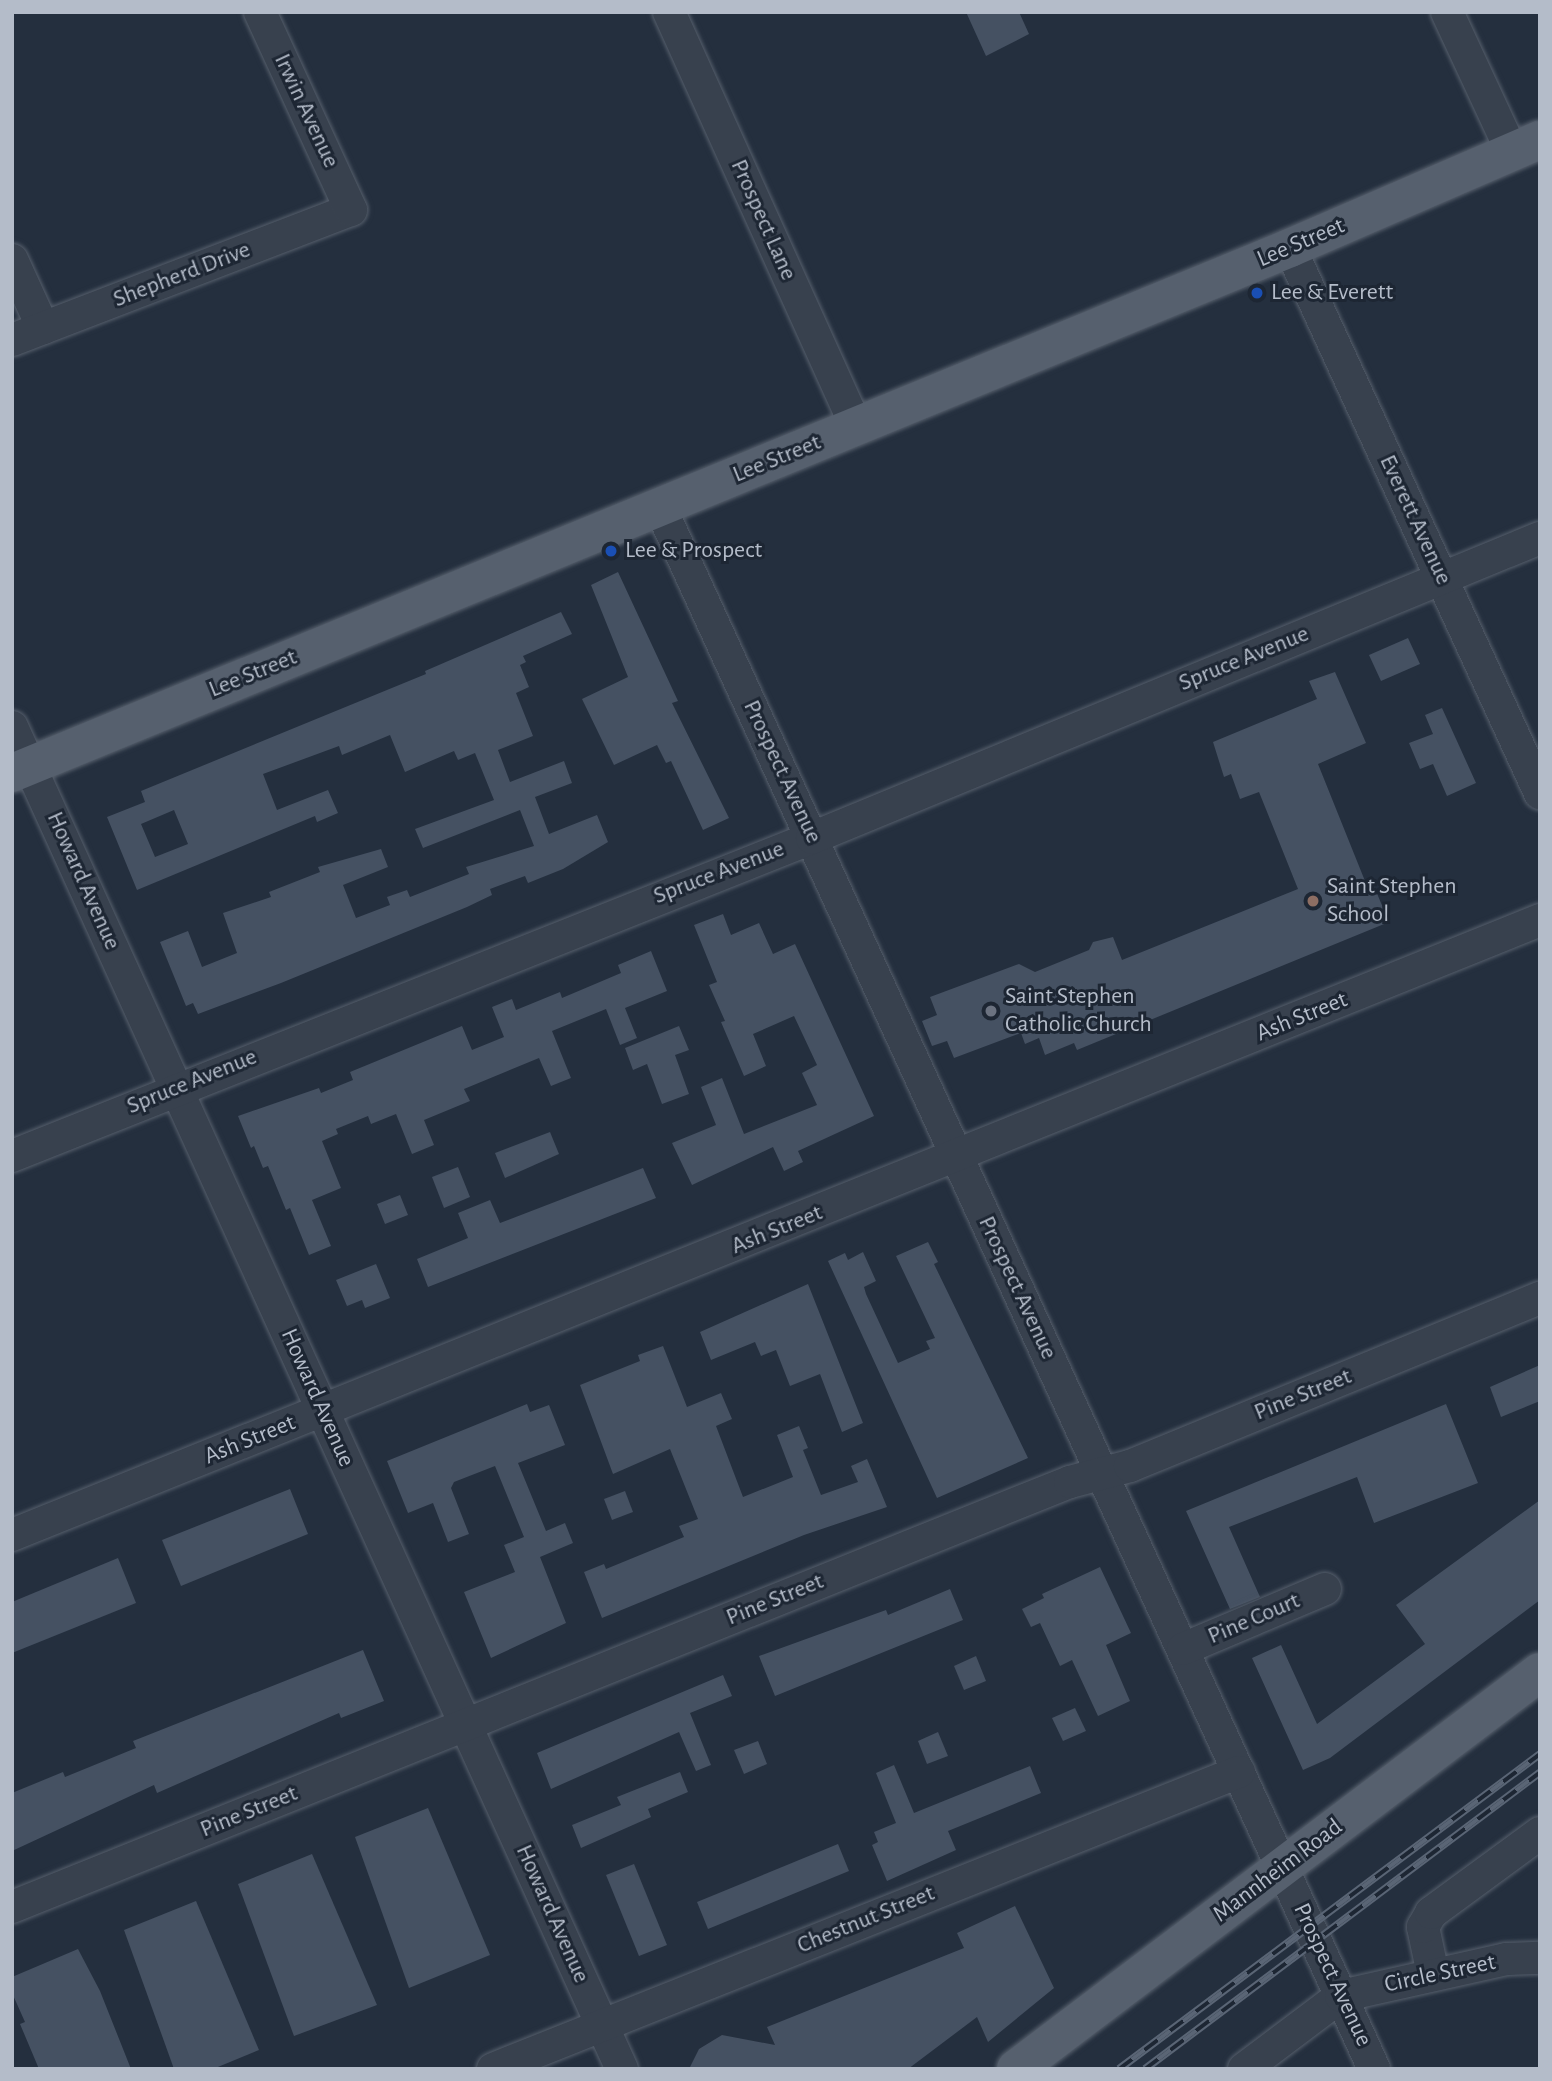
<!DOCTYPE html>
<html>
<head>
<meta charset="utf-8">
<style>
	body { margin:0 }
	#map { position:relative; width:1552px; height:2081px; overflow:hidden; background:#242f3e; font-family:"Alegreya Sans",sans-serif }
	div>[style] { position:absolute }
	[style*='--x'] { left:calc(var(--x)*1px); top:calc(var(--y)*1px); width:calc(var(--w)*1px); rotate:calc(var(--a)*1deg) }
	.building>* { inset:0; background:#455162 }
	.roads { filter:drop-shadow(0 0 2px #565f6c) drop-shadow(0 0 2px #565f6c) }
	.minor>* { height:32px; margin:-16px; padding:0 16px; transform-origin:16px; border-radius:16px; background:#38414e }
	.major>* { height:38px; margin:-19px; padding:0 19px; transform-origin:19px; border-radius:19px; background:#56606e }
	.rail>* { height:8px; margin-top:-4px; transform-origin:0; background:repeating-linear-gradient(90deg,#1d2633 0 16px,#5a6575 0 32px); box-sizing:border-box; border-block:2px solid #5a6575 }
	.dots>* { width:19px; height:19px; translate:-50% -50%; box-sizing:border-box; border:4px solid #1d2633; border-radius:50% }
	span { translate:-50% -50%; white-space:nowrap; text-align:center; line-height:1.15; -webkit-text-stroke:6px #1d2633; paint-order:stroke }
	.street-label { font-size:24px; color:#b4bcc9 }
	.poi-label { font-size:24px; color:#b4bcc9 }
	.left { translate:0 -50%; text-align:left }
	.frame { position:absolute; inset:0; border:14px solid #b4bcc9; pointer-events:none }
</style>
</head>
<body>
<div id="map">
	<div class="building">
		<div style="clip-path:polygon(966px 12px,1019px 12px,1029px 34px,986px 56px)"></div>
		<div style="clip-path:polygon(618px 572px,678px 701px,672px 703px,729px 818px,703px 830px,671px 761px,666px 763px,657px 745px,614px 765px,582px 699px,628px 677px,591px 585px)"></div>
		<div style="clip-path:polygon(evenodd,561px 612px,572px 634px,523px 656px,526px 662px,520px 665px,529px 687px,516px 693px,533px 736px,498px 750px,510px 782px,564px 761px,572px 783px,535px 797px,549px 834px,597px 815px,608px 842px,563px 869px,528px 883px,525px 876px,490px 889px,492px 895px,467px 907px,281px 983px,198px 1014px,193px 1003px,186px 1006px,160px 942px,188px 931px,202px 967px,237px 953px,223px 913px,271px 897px,269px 892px,320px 872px,318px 867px,381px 849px,388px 867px,343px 885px,356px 918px,390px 905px,387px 897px,407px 890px,410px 897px,469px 874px,466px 867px,534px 846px,520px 810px,423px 848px,415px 829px,494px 800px,475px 753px,458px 760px,454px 751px,405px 772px,390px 735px,342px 755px,339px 746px,263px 774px,277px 810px,328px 790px,338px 813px,317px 822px,315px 816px,137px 890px,107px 817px,145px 802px,141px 791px,426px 674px,425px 671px,561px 612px,174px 810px,188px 844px,155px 857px,141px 824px,174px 810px)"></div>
		<div style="clip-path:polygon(1408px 638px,1420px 664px,1381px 681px,1369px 655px)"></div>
		<div style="clip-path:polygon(1335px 672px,1366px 743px,1318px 764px,1367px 886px,1373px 884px,1389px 922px,1077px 1050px,1074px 1043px,1045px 1055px,1039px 1038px,1025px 1044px,1021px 1033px,954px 1058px,947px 1041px,932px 1046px,922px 1021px,937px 1015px,930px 997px,1019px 964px,1035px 972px,1089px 950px,1093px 942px,1113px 937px,1122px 960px,1298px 889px,1259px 792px,1240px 799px,1231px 774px,1224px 777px,1213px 742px,1317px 699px,1309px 681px)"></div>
		<div style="clip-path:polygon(1442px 708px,1476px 783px,1447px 796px,1433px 764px,1420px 769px,1409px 743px,1433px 734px,1425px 715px)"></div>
		<div style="clip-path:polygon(723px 914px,731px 935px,759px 923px,773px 954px,795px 944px,874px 1116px,798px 1151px,803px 1162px,784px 1171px,773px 1147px,692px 1185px,672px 1143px,716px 1125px,701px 1087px,722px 1078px,744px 1134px,817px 1105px,802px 1073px,817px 1065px,794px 1016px,753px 1034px,766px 1066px,744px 1076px,721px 1022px,725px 1021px,709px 985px,717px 982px,694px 925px)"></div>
		<div style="clip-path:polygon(651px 951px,667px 991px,625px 1008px,637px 1038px,620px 1045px,606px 1009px,552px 1031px,571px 1078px,551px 1086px,539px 1058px,464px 1089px,470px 1101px,424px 1120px,434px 1145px,412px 1154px,396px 1114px,371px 1124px,368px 1116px,336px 1129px,338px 1134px,322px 1141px,341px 1188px,312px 1200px,331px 1246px,309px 1255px,290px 1208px,286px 1210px,268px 1166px,263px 1168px,254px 1146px,251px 1148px,238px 1116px,319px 1088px,321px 1093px,353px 1080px,350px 1072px,462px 1026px,472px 1050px,504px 1037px,492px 1007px,512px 999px,516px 1010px,560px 992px,562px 998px,621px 973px,618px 965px)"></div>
		<div style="clip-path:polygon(679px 1026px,689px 1050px,675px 1055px,689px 1094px,662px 1104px,647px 1064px,633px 1070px,625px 1048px)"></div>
		<div style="clip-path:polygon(550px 1132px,559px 1154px,505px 1178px,495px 1153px)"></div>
		<div style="clip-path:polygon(458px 1167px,470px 1197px,444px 1208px,432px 1177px)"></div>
		<div style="clip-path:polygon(643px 1168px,656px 1198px,428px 1287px,417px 1259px,468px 1238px,458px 1213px,490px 1200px,500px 1223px)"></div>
		<div style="clip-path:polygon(400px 1195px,408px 1215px,385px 1224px,377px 1204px)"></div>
		<div style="clip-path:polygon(928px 1242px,938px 1262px,934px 1264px,1028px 1458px,937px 1498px,828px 1261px,845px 1253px,848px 1260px,863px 1252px,876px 1281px,864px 1287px,866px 1294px,898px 1363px,930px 1349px,926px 1341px,935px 1338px,896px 1256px)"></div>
		<div style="clip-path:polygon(376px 1264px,390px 1298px,365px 1308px,362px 1300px,347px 1306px,336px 1280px)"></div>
		<div style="clip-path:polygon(808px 1284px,863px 1423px,842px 1432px,820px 1374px,790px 1386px,776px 1350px,761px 1356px,755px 1342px,711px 1360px,700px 1332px)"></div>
		<div style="clip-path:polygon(663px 1346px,687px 1407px,721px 1393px,732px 1419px,716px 1426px,743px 1497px,793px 1477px,777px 1435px,799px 1426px,808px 1448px,803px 1450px,821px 1495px,858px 1482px,851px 1466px,867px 1459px,887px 1507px,804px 1535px,602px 1618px,584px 1572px,604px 1564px,606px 1569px,684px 1537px,679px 1526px,698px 1519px,670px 1449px,613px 1474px,580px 1385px,640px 1361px,638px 1355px)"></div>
		<div style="clip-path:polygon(1540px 1365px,1540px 1401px,1501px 1417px,1490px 1387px)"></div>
		<div style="clip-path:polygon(527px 1404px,530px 1412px,549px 1405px,565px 1445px,518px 1463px,546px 1531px,565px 1523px,573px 1543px,540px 1557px,566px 1623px,491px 1658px,464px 1592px,515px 1572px,504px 1545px,524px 1537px,495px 1466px,454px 1482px,451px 1488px,469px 1534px,448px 1542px,433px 1503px,408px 1513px,387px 1461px)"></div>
		<div style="clip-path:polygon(1446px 1404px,1478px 1483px,1374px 1523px,1357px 1477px,1229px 1527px,1260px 1597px,1230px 1609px,1186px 1511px)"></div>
		<div style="clip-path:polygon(290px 1489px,308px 1534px,181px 1586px,162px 1540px)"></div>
		<div style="clip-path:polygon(625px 1491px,633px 1512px,612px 1520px,604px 1499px)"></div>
		<div style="clip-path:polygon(1540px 1500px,1540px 1600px,1330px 1758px,1303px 1770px,1252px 1658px,1281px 1645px,1317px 1724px,1425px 1644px,1396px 1605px)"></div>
		<div style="clip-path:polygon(118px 1558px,136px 1603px,12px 1653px,12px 1602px)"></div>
		<div style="clip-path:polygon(1100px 1567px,1131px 1633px,1106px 1645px,1130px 1701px,1098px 1716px,1072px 1660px,1060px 1666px,1040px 1623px,1031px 1627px,1022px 1609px,1044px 1598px,1042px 1594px)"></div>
		<div style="clip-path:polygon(950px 1589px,963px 1620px,775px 1696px,759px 1656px,886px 1610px,888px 1615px)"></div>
		<div style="clip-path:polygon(363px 1650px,384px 1701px,341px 1718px,339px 1713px,157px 1793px,154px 1785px,12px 1851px,12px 1793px,63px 1772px,65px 1777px,136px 1748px,133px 1741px)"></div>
		<div style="clip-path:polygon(976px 1656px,986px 1681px,964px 1690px,954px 1666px)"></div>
		<div style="clip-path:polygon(723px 1675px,732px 1696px,690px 1713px,711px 1765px,696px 1771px,679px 1732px,551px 1789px,537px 1753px)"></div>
		<div style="clip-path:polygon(1075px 1708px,1086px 1731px,1063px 1741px,1052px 1718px)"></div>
		<div style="clip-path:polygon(938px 1732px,948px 1756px,927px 1764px,918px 1741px)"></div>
		<div style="clip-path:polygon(758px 1741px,767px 1764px,744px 1774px,734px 1750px)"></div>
		<div style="clip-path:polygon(894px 1765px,914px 1813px,1030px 1766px,1041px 1793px,948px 1831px,956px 1850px,887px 1881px,872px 1845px,878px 1842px,874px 1832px,896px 1823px,876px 1773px)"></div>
		<div style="clip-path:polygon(680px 1772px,688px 1792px,648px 1809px,651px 1817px,581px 1848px,572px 1825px,621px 1805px,617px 1797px)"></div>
		<div style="clip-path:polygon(428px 1808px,490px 1955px,409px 1988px,355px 1837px)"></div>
		<div style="clip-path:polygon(838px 1844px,849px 1871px,708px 1929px,697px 1902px)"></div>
		<div style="clip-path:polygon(312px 1854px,377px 2005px,294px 2036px,238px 1884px)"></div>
		<div style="clip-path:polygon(634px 1864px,667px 1945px,639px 1956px,606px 1875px)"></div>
		<div style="clip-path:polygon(196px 1901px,259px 2050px,213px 2069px,174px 2069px,124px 1930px)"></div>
		<div style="clip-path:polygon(1015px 1906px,1054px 1988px,988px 2042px,977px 2017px,908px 2069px,689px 2069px,699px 2049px,722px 2035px,775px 2045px,767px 2027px,964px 1948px,957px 1933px)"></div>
		<div style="clip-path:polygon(78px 1949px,100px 1991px,131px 2069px,39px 2069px,20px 2024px,25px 2022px,12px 1993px,12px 1977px)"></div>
	</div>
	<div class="roads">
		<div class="minor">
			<div style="--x:669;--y:12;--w:455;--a:65.7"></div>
			<div style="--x:1447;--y:12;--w:154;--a:65.1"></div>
			<div style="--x:1290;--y:248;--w:600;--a:65.36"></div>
			<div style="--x:12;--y:260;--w:75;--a:65.5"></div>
			<div style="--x:12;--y:340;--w:363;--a:-21"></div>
			<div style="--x:351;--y:210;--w:218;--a:-114.7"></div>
			<div style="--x:660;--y:507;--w:1717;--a:65.43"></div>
			<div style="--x:12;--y:727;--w:1474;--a:65.56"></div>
			<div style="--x:12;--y:1156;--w:861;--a:-21.68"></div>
			<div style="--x:812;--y:838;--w:787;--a:-22.4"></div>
			<div style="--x:12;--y:1535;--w:1647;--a:-21.92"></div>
			<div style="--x:1183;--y:1649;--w:154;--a:-22.9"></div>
			<div style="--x:12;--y:1907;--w:1140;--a:-21.89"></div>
			<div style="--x:1070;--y:1482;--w:62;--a:-14.9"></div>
			<div style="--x:1130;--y:1466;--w:443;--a:-22.3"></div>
			<div style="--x:1433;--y:1974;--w:48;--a:-102"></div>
			<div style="--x:1423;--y:1927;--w:16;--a:-60"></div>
			<div style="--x:1431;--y:1913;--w:135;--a:-36.3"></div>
			<div style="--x:493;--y:2069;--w:803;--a:-21.71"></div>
			<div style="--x:1244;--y:2069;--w:121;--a:-37"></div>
			<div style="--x:1341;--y:1996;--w:169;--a:-12.6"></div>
			<div style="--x:1506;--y:1959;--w:34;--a:-2"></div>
		</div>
		<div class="major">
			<div style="--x:12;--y:773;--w:1382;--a:-22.33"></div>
			<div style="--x:1290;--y:248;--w:272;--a:-23.4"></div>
			<div style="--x:1016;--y:2069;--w:657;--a:-37.15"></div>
		</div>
	</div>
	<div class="rail">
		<div style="--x:1119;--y:2069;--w:526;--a:-36.8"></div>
		<div style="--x:1145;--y:2069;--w:494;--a:-36.9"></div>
	</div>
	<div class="dots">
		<div style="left:1257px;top:293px;background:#1a4fb4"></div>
		<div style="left:611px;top:551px;background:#1a4fb4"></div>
		<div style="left:1313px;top:901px;background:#8d6e63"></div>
		<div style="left:991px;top:1011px;background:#6b7280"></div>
	</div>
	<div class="street-label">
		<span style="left:306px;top:111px;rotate:65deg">Irwin Avenue</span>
		<span style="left:763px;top:220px;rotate:66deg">Prospect Lane</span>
		<span style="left:1301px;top:243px;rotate:-23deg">Lee Street</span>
		<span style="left:182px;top:275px;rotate:-21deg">Shepherd Drive</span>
		<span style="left:777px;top:459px;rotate:-22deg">Lee Street</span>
		<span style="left:1415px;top:520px;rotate:65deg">Everett Avenue</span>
		<span style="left:1244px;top:659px;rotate:-22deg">Spruce Avenue</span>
		<span style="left:253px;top:674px;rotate:-22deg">Lee Street</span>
		<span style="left:782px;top:772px;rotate:65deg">Prospect Avenue</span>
		<span style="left:719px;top:873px;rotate:-21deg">Spruce Avenue</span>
		<span style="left:83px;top:881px;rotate:66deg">Howard Avenue</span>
		<span style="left:1302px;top:1017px;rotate:-22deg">Ash Street</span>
		<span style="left:192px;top:1082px;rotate:-22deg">Spruce Avenue</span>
		<span style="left:777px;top:1230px;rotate:-22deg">Ash Street</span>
		<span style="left:1017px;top:1288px;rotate:65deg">Prospect Avenue</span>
		<span style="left:1303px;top:1395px;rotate:-22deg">Pine Street</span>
		<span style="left:317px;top:1398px;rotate:66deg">Howard Avenue</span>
		<span style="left:250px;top:1440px;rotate:-22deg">Ash Street</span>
		<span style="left:775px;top:1600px;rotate:-22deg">Pine Street</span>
		<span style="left:1254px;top:1619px;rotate:-23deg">Pine Court</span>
		<span style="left:249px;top:1812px;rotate:-22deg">Pine Street</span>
		<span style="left:1278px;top:1871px;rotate:-37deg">Mannheim Road</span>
		<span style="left:552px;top:1914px;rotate:66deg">Howard Avenue</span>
		<span style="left:866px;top:1920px;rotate:-22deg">Chestnut Street</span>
		<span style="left:1440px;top:1974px;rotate:-12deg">Circle Street</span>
		<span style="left:1332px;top:1975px;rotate:65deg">Prospect Avenue</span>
	</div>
	<div class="poi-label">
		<span class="left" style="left:1271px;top:293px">Lee &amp; Everett</span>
		<span class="left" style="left:625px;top:551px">Lee &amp; Prospect</span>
		<span class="left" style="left:1327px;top:901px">Saint Stephen<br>School</span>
		<span class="left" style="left:1005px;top:1011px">Saint Stephen<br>Catholic Church</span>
	</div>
	<div class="frame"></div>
</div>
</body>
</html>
